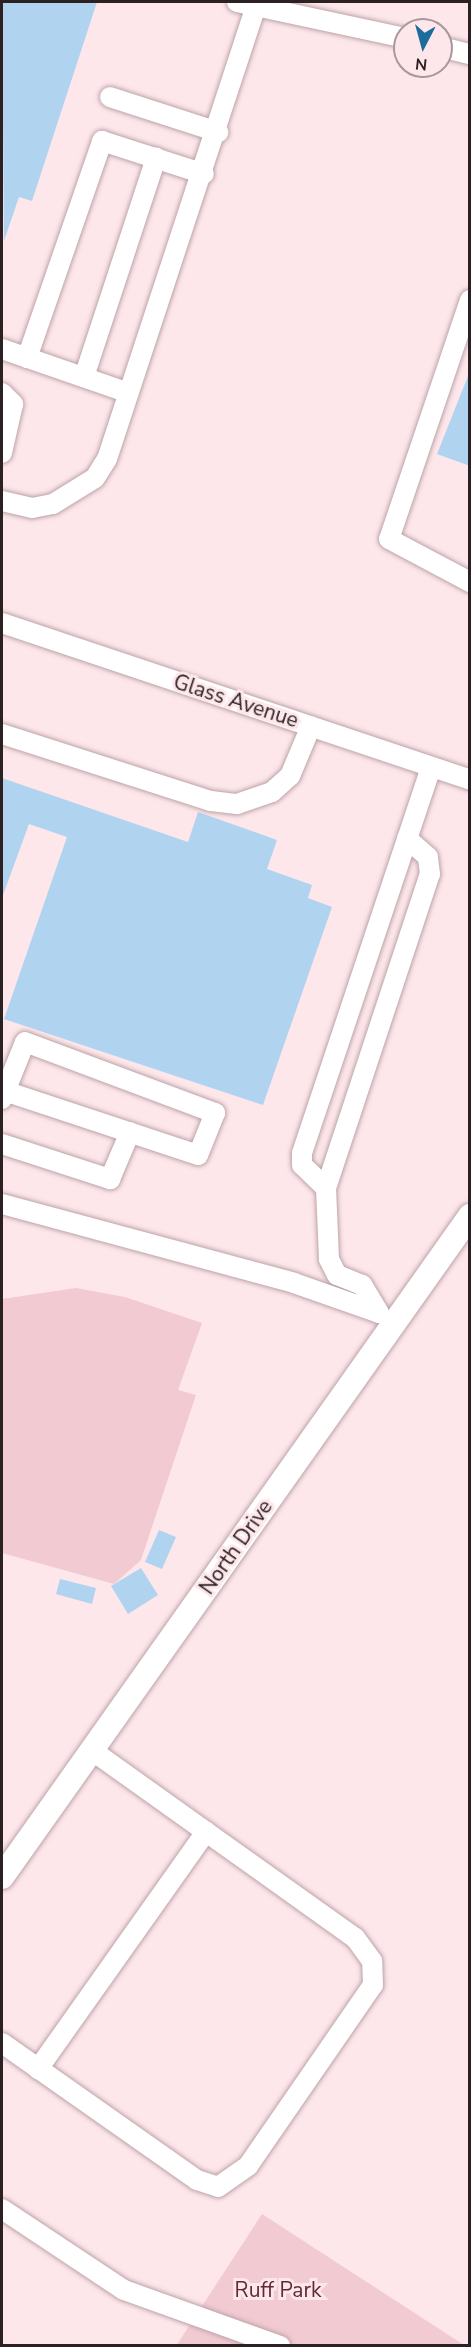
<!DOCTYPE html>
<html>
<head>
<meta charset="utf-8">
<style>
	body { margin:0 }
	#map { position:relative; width:471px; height:2347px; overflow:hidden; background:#fde7eb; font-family:"Nunito Sans",sans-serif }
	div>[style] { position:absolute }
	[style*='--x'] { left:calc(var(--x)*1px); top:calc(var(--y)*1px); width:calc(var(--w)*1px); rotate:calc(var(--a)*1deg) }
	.green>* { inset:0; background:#f2cad2 }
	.building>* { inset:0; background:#b0d4f0 }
	.roads { filter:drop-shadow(0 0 2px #bda3a8) drop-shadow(0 0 2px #bda3a8) }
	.minor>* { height:20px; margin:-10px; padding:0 10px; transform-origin:10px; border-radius:10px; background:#fff }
	.major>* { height:24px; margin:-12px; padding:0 12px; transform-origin:12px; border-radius:12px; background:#fff }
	span { translate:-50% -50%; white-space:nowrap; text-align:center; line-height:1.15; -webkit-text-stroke:6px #fde7eb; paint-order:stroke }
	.street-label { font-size:21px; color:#2b2123 }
	.park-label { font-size:21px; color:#612838 }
	.frame { position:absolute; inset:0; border:3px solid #2b2123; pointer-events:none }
	.north { position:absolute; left:393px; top:18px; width:60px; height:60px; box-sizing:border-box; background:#fde7eb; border:2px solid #a9989b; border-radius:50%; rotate:186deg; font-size:16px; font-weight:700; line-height:24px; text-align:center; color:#2b2123 }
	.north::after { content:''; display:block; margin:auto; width:21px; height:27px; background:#1d6c9e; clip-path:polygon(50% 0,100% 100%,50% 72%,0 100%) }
</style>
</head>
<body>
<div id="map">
	<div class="green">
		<div style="clip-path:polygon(76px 1288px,125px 1297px,202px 1323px,178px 1390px,196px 1395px,141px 1560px,114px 1584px,2px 1553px,2px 1299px)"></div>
		<div style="clip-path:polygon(262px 2214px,464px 2345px,176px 2346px)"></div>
	</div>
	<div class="building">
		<div style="clip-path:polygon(2px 2px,97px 2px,32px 201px,19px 197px,4px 241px)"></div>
		<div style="clip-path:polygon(470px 371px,470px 466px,437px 454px)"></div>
		<div style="clip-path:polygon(2px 778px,188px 842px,198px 812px,277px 840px,267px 869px,312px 885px,308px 898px,332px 907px,263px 1105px,4px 1019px,67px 837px,29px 824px,2px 898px)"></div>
		<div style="clip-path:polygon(159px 1530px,176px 1537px,162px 1569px,145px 1562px)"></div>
		<div style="clip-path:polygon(141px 1568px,158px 1595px,128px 1614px,111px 1586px)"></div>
		<div style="clip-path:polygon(60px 1579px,96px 1588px,92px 1604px,56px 1594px)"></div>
	</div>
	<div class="roads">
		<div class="minor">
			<div style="--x:237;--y:2;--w:172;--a:12.1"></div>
			<div style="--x:441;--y:47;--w:30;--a:14"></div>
			<div style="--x:110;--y:97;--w:114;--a:18"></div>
			<div style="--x:470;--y:300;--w:252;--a:108.7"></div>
			<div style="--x:389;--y:539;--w:92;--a:28"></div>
			<div style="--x:2;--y:349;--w:134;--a:19.1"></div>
			<div style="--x:27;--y:358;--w:230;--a:-70.9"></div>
			<div style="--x:102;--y:141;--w:107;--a:17.9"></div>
			<div style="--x:84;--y:377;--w:231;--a:-71.8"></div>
			<div style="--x:2;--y:393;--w:16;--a:45"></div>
			<div style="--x:13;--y:404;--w:50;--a:102.7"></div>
			<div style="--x:2;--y:501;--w:31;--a:13"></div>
			<div style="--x:32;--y:508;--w:21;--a:-11"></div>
			<div style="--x:53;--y:504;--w:49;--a:-31.8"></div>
			<div style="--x:95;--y:478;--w:22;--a:-58"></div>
			<div style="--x:107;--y:459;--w:476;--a:-71.8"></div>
			<div style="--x:2;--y:623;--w:494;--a:18.5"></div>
			<div style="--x:2;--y:734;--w:219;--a:17.8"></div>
			<div style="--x:211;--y:801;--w:26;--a:7"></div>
			<div style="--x:237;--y:804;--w:37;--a:-19"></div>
			<div style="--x:272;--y:792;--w:24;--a:-42"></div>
			<div style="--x:290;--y:776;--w:54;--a:-67.2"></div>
			<div style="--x:2;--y:1099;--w:61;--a:-68"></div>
			<div style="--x:25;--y:1042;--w:203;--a:20.5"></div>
			<div style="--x:215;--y:1113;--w:45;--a:112"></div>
			<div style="--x:198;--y:1155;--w:203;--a:-161.7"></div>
			<div style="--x:2;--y:1144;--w:114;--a:18"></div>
			<div style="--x:110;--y:1179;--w:51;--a:-66.9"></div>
			<div style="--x:326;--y:1188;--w:33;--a:-136"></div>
			<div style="--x:302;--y:1165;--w:12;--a:-90"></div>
			<div style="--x:302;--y:1153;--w:407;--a:-71.5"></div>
			<div style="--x:2;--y:1204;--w:302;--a:15.1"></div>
			<div style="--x:294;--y:1283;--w:90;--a:19.4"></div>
			<div style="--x:379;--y:1313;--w:33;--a:-121"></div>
			<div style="--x:362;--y:1285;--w:27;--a:-158"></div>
			<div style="--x:337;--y:1275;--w:18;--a:-117"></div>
			<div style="--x:329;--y:1259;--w:71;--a:-92.4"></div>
			<div style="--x:326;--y:1188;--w:331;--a:-71.7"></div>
			<div style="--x:430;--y:874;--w:17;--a:-97"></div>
			<div style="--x:428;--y:857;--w:28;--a:-139"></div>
			<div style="--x:2;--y:2043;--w:238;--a:35.1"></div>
			<div style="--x:197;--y:2180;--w:22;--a:18"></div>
			<div style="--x:218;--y:2187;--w:37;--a:-35"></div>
			<div style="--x:248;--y:2166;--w:220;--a:-55.4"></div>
			<div style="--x:373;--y:1985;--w:24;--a:-92"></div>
			<div style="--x:372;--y:1961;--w:29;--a:-126"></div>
			<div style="--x:355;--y:1938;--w:324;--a:-144.5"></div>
			<div style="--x:38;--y:2069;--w:291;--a:-54.7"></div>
			<div style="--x:2;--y:2209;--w:146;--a:33.6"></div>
			<div style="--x:124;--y:2290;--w:166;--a:19.7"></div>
		</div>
		<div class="major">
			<div style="--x:2;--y:1877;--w:810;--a:-54.7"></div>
		</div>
	</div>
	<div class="street-label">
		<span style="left:236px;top:701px;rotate:18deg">Glass Avenue</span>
		<span style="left:236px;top:1547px;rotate:-55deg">North Drive</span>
	</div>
	<div class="park-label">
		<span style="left:278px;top:2290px">Ruff Park</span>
	</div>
	<div class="frame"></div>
	<div class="north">N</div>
</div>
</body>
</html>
